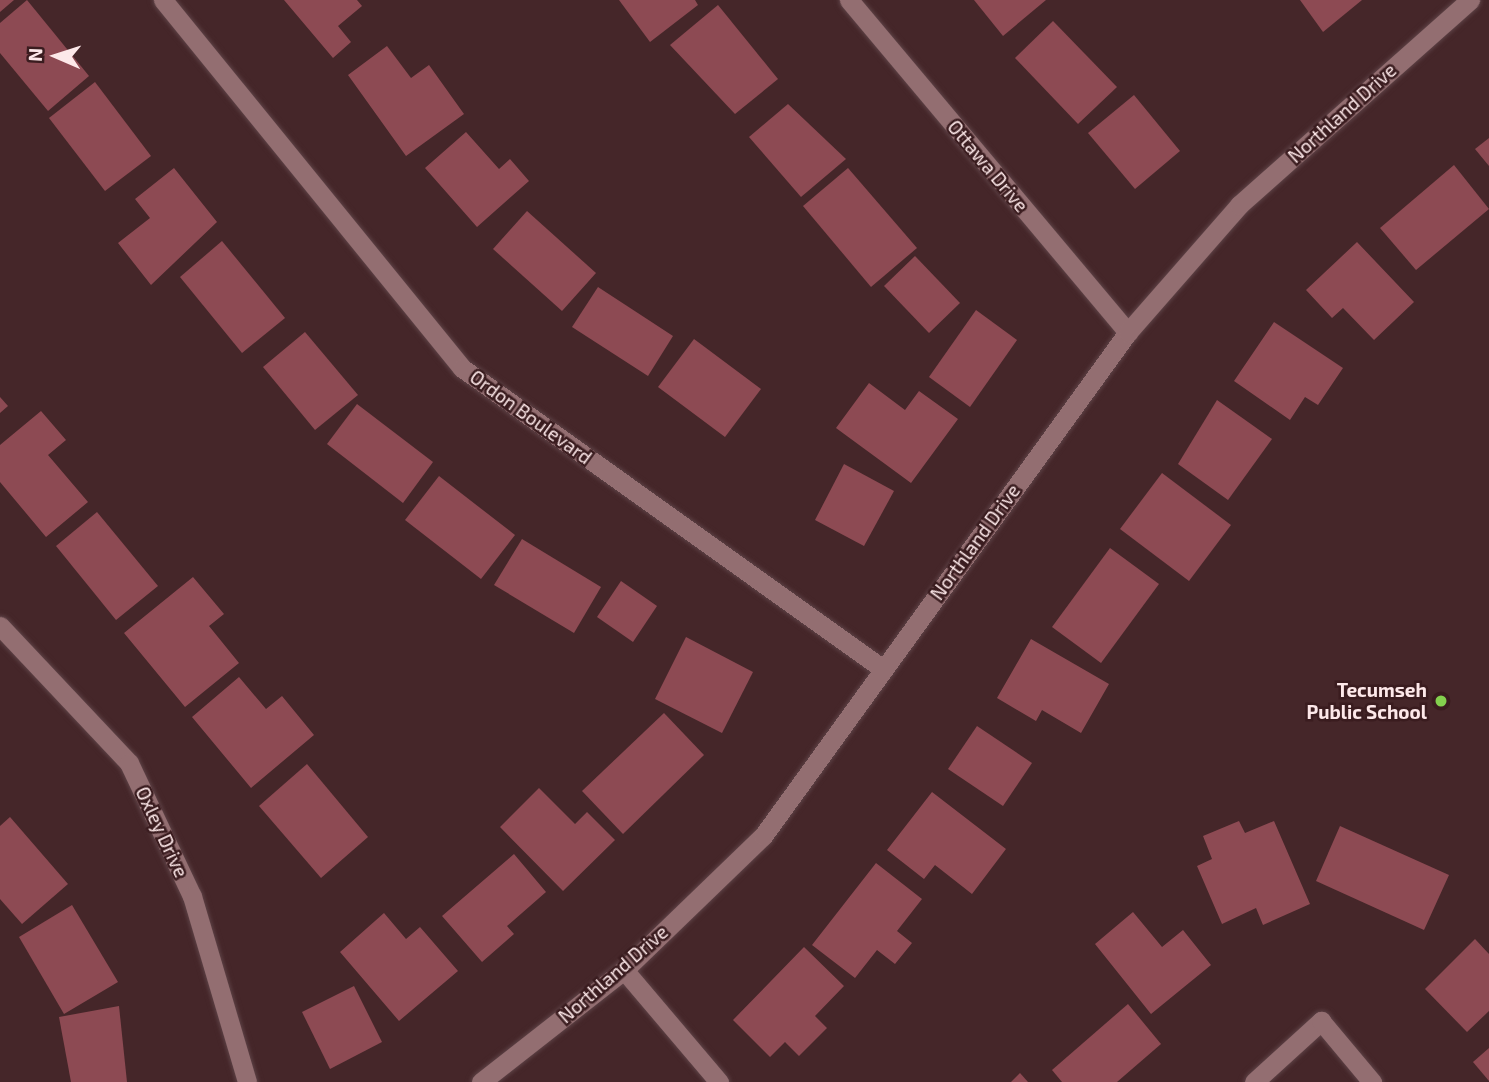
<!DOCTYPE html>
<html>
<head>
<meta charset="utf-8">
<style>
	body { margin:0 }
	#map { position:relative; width:1489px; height:1082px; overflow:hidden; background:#452629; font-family:"Exo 2",sans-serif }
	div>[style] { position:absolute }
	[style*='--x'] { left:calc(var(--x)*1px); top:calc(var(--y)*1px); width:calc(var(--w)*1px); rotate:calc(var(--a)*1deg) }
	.building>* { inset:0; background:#8d4a53 }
	.roads { filter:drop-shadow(0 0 2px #5d4246) drop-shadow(0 0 2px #5d4246) }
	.minor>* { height:19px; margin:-9.5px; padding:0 9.5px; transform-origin:9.5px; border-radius:9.5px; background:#936e71 }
	.dots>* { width:19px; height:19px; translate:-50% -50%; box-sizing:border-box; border:4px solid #3a1c1f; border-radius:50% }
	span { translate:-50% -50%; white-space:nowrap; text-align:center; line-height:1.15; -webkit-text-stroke:5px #3a1c1f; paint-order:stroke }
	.street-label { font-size:19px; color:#fde8e9 }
	.poi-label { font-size:19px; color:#fde8e9; font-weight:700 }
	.right { translate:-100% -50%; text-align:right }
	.north { position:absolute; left:21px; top:21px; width:70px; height:70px; -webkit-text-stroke:5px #3a1c1f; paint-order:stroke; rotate:273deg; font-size:19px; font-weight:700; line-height:28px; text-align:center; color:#fde8e9 }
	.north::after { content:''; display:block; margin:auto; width:24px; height:32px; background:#fde8e9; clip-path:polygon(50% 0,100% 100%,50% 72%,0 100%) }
</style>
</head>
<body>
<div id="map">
	<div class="building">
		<div style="clip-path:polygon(0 0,14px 0,0 12px)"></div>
		<div style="clip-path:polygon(27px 0,89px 76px,48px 111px,0 53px,0 23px)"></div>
		<div style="clip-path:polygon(284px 0,357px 0,362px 6px,338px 26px,351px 42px,333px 58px)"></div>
		<div style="clip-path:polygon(619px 0,695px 0,698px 5px,650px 42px)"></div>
		<div style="clip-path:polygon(974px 0,1046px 0,1003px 36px)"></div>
		<div style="clip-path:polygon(1300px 0,1362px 0,1323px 32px)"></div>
		<div style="clip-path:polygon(718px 5px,778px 79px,735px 114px,670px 45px)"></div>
		<div style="clip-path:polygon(1053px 21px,1117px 87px,1078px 124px,1015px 58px)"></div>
		<div style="clip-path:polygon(387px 46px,411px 78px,429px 65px,464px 114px,406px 156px,348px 75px)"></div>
		<div style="clip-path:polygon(95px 82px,151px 156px,105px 191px,49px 118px)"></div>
		<div style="clip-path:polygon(1134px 95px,1180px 151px,1135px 189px,1088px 133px)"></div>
		<div style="clip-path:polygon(788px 104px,846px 159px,801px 197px,749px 137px)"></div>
		<div style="clip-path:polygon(466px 132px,499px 169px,510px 159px,529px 181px,477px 227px,425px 168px)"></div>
		<div style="clip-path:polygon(1489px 138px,1489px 166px,1475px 149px)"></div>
		<div style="clip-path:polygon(1454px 165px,1489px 209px,1416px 270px,1380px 228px)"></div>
		<div style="clip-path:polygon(174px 168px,217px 222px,151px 285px,118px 243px,150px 218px,135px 199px)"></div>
		<div style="clip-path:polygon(848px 168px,917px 248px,871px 287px,803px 206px)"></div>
		<div style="clip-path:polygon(527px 211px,596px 273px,562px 311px,493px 249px)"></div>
		<div style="clip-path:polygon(222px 241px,285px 318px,242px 353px,180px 277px)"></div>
		<div style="clip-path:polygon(1357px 242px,1414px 302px,1374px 340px,1343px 308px,1332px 318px,1306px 290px)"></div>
		<div style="clip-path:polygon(915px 256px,960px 303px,929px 333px,884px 286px)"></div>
		<div style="clip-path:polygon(598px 287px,673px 336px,648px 376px,572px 327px)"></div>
		<div style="clip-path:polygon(976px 310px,1017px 340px,970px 407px,929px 377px)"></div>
		<div style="clip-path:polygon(1274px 322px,1343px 368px,1318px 405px,1305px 397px,1290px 420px,1234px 381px)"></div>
		<div style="clip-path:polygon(305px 332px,358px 395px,315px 430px,263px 367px)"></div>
		<div style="clip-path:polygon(694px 339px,761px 389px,725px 437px,658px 387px)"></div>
		<div style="clip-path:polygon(869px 383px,905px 410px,919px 391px,958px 419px,911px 483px,836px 428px)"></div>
		<div style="clip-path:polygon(0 397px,8px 406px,0 413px)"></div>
		<div style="clip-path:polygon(1217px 400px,1272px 439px,1228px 500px,1178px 464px)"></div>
		<div style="clip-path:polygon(357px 404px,433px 462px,403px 503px,327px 444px)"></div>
		<div style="clip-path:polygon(41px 411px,66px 440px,48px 455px,88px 502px,46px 537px,0 482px,0 445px)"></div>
		<div style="clip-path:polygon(844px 464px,894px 491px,864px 546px,815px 520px)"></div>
		<div style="clip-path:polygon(1162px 473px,1231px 525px,1189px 581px,1120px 529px)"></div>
		<div style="clip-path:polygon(439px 476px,515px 535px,481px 579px,405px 520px)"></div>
		<div style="clip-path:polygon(97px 512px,158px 586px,116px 620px,56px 546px)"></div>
		<div style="clip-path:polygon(522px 539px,601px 587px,574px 633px,494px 585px)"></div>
		<div style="clip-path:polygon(1110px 548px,1159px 584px,1101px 663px,1052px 627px)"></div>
		<div style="clip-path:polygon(193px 577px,224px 614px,209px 626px,239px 663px,185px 707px,124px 633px)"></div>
		<div style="clip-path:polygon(621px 581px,657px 606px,633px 642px,597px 617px)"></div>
		<div style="clip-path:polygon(686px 637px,753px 672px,722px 733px,655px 699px)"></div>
		<div style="clip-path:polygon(1031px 639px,1109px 684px,1081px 733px,1042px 710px,1036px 721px,997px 698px)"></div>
		<div style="clip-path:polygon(239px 677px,266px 709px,282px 696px,314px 735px,251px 788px,192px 717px)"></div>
		<div style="clip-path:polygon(664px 713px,704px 755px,623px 834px,582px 791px)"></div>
		<div style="clip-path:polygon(977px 726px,1032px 763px,1003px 806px,948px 769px)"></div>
		<div style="clip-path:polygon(307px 764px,368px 837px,321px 878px,259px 806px)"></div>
		<div style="clip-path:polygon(539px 788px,575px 824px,587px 812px,615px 840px,563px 891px,500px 827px)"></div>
		<div style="clip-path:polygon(932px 792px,1006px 849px,972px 894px,935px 865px,924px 879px,887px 850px)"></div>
		<div style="clip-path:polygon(10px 817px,68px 884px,22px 924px,0 899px,0 826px)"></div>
		<div style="clip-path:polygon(1239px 821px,1245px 833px,1274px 821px,1310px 904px,1263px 925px,1256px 908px,1222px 924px,1197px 866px,1212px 859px,1203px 836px)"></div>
		<div style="clip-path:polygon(1340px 826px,1449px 875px,1424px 930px,1316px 881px)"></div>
		<div style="clip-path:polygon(514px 854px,546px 892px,507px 926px,514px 934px,482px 962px,442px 916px)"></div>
		<div style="clip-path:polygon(876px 863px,922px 899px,897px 931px,912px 943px,895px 964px,877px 950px,855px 978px,812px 945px)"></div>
		<div style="clip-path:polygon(72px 905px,118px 982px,64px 1014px,19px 937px)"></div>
		<div style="clip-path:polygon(1133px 912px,1162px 947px,1183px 930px,1211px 965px,1151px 1014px,1095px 944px)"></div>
		<div style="clip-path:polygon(384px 913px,406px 939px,420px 927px,458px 971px,399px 1021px,340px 952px)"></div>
		<div style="clip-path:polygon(1475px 939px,1489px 954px,1489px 1011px,1467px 1032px,1425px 989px)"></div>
		<div style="clip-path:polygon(804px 947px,844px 986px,815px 1016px,827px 1028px,799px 1056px,785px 1042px,770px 1057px,733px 1020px)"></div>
		<div style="clip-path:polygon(354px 986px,382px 1042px,330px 1069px,302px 1012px)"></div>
		<div style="clip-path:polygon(1128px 1004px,1161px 1044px,1117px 1082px,1062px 1082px,1052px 1070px)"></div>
		<div style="clip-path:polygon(119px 1006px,127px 1082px,71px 1082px,59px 1017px)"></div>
		<div style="clip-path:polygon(1489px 1048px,1489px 1081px,1473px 1062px)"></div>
		<div style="clip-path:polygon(1020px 1073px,1028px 1082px,1011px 1082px)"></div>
	</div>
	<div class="roads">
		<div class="minor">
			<div style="--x:163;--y:0;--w:474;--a:50.9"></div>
			<div style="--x:462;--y:368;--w:518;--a:35.56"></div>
			<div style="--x:849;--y:0;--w:434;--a:50"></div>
			<div style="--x:0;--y:626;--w:188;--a:46.7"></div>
			<div style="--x:129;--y:763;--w:147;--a:64.7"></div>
			<div style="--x:192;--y:896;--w:194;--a:73.5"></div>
			<div style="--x:624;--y:970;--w:147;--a:49.7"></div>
			<div style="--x:481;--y:1082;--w:182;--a:-38.1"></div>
			<div style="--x:624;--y:970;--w:193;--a:-44"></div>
			<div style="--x:763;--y:836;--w:622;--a:-54.09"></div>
			<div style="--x:1128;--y:332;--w:169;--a:-48.8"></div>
			<div style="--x:1239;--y:205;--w:309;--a:-41.6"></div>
			<div style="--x:1254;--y:1082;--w:91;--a:-42.3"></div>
			<div style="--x:1321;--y:1021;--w:80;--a:50.1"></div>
		</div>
	</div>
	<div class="dots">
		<div style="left:1441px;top:701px;background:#84d04e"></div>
	</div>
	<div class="street-label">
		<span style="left:1342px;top:113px;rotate:-42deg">Northland Drive</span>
		<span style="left:988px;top:166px;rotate:50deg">Ottawa Drive</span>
		<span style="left:531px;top:417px;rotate:36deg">Ordon Boulevard</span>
		<span style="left:975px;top:542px;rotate:-54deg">Northland Drive</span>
		<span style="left:162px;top:832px;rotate:65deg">Oxley Drive</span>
		<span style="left:613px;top:974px;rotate:-41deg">Northland Drive</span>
	</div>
	<div class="poi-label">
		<span class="right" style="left:1427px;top:701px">Tecumseh<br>Public School</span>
	</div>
	<div class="north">N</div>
</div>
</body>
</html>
